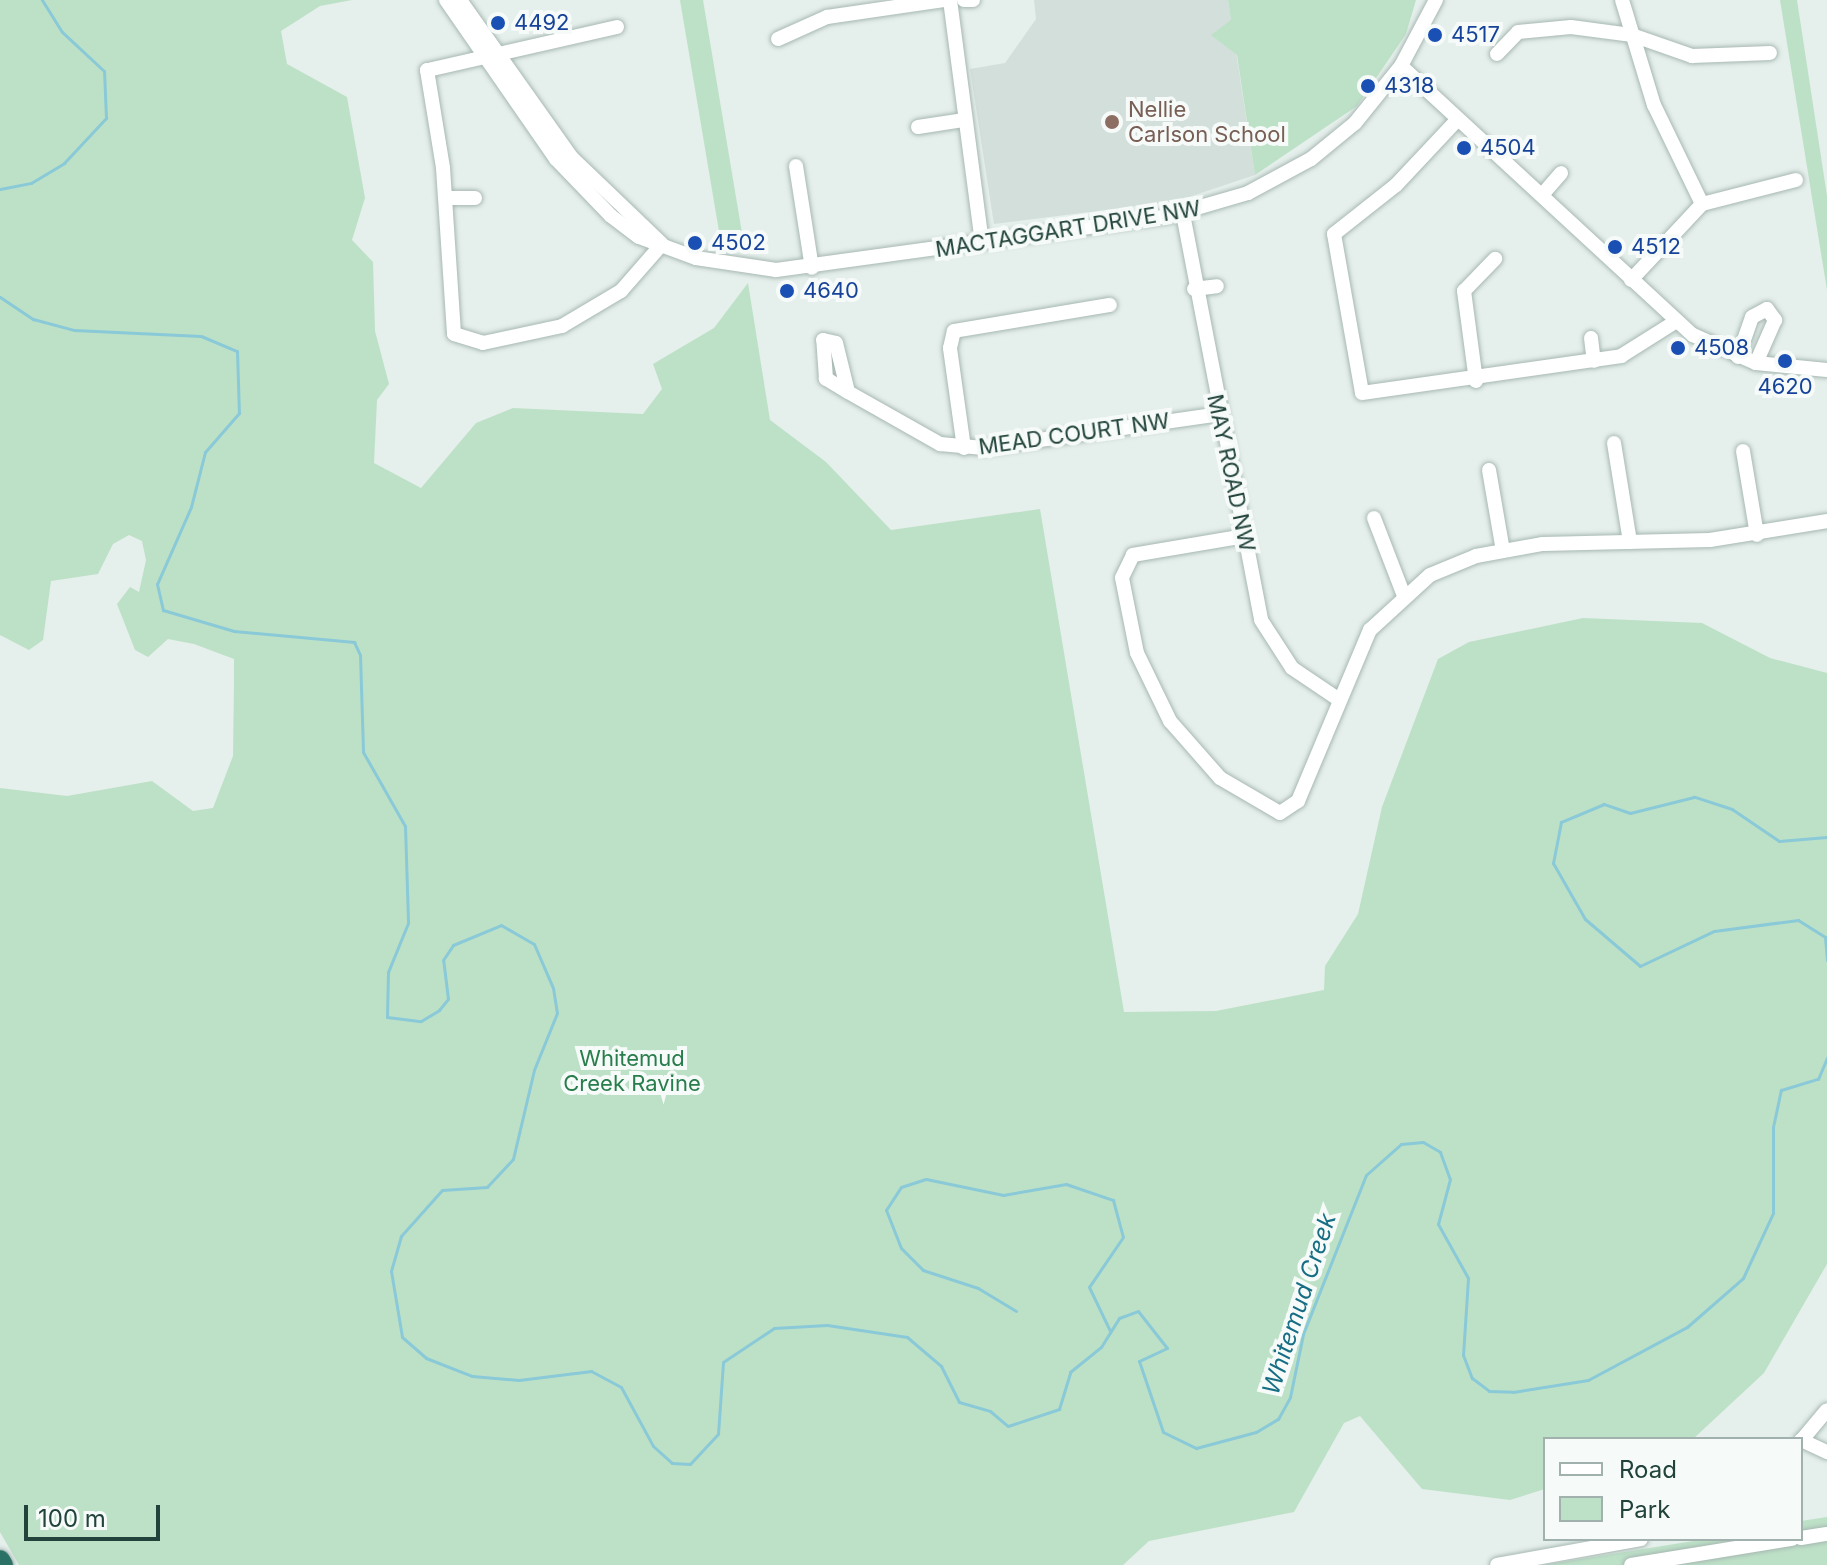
<!DOCTYPE html>
<html>
<head>
<meta charset="utf-8">
<style>
	body { margin:0 }
	#map { position:relative; width:1827px; height:1565px; overflow:hidden; background:#e5efeb; font-family:Inter,sans-serif }
	div>[style] { position:absolute }
	[style*='--x'] { left:calc(var(--x)*1px); top:calc(var(--y)*1px); width:calc(var(--w)*1px); rotate:calc(var(--a)*1deg) }
	.built>* { inset:0; background:#d3dfda }
	.green>* { inset:0; background:#bde1c7 }
	.stream>* { height:3px; margin:-1.5px; padding:0 1.5px; transform-origin:1.5px; border-radius:1.5px; background:#8ac9d7 }
	.roads { filter:drop-shadow(0 0 2px #a7b8b3) drop-shadow(0 0 2px #a7b8b3) }
	.minor>* { height:14px; margin:-7px; padding:0 7px; transform-origin:7px; border-radius:7px; background:#fff }
	.highway>* { height:20px; margin:-10px; padding:0 10px; transform-origin:10px; border-radius:10px; background:#2c7165 }
	.dots>* { width:22px; height:22px; translate:-50% -50%; box-sizing:border-box; border:4px solid #f6fbf9; border-radius:50% }
	span { translate:-50% -50%; white-space:nowrap; text-align:center; line-height:1.15; -webkit-text-stroke:8px #f6fbf9; paint-order:stroke }
	.transit-label { font-size:22px; color:#164399 }
	.left { translate:0 -50%; text-align:left }
	.education-label { font-size:22px; color:#785e54 }
	.street-label { font-size:22px; color:#22433b }
	.park-label { font-size:22px; color:#297d4c }
	.water-label { font-size:24px; color:#176e84; font-style:italic }
	.legend { position:absolute; left:1543px; top:1437px; width:260px; height:104px; box-sizing:border-box; background:#f6fbf9; border:2px solid #a1b1ad; margin:0; padding:10px 14px; list-style:none; font-size:24px; color:#22433b }
	.legend li { display:flex; align-items:center; gap:16px; height:40px }
	.legend b { width:40px; border:2px solid #a1b1ad }
	.scale { position:absolute; left:24px; top:1505px; width:136px; height:36px; box-sizing:border-box; border:4px solid #22433b; border-top:0; padding-left:10px; font-size:24px; line-height:28px; white-space:nowrap; color:#22433b; -webkit-text-stroke:6px #f6fbf9; paint-order:stroke }
</style>
</head>
<body>
<div id="map">
	<div class="built">
		<div style="clip-path:polygon(1034px 0,1228px 0,1255px 175px,1177px 201px,994px 224px,970px 69px,1005px 63px,1036px 19px)"></div>
	</div>
	<div class="green">
		<div style="clip-path:polygon(0 0,352px 0,320px 6px,281px 31px,287px 64px,347px 97px,365px 198px,352px 240px,373px 262px,375px 331px,389px 384px,377px 400px,374px 463px,421px 488px,476px 423px,513px 408px,643px 414px,662px 389px,653px 364px,714px 328px,748px 283px,770px 420px,826px 462px,891px 530px,1040px 509px,1124px 1012px,1216px 1011px,1324px 990px,1325px 966px,1358px 914px,1382px 807px,1438px 659px,1469px 642px,1583px 618px,1702px 623px,1770px 658px,1827px 673px,1827px 1264px,1764px 1373px,1693px 1439px,1545px 1439px,1545px 1489px,1510px 1500px,1422px 1489px,1360px 1416px,1344px 1423px,1294px 1512px,1149px 1541px,1123px 1565px,19px 1565px,0 1532px,0 788px,67px 796px,152px 781px,193px 811px,213px 808px,233px 756px,234px 683px,234px 659px,194px 644px,168px 639px,148px 657px,135px 650px,117px 604px,130px 587px,139px 592px,146px 560px,142px 541px,129px 535px,113px 544px,98px 574px,51px 581px,43px 640px,29px 650px,0 635px)"></div>
		<div style="clip-path:polygon(680px 0,703px 0,745px 251px,722px 249px)"></div>
		<div style="clip-path:polygon(1228px 0,1416px 0,1406px 34px,1357px 106px,1255px 175px,1237px 55px,1211px 35px,1231px 20px)"></div>
		<div style="clip-path:polygon(1780px 0,1797px 0,1827px 196px,1827px 290px)"></div>
		<div style="clip-path:polygon(1827px 1517px,1827px 1565px,1543px 1565px,1706px 1539px,1801px 1539px,1801px 1521px)"></div>
	</div>
	<div class="stream">
		<div style="--x:0;--y:189;--w:32;--a:-11"></div>
		<div style="--x:31;--y:183;--w:39;--a:-31"></div>
		<div style="--x:64;--y:163;--w:62;--a:-47"></div>
		<div style="--x:106;--y:118;--w:47;--a:-92.4"></div>
		<div style="--x:104;--y:71;--w:57;--a:-137.1"></div>
		<div style="--x:62;--y:32;--w:38;--a:-122"></div>
		<div style="--x:0;--y:297;--w:40;--a:34"></div>
		<div style="--x:33;--y:319;--w:42;--a:15"></div>
		<div style="--x:74;--y:330;--w:127;--a:2.7"></div>
		<div style="--x:201;--y:336;--w:39;--a:23"></div>
		<div style="--x:237;--y:351;--w:62;--a:88.2"></div>
		<div style="--x:239;--y:413;--w:52;--a:131.1"></div>
		<div style="--x:205;--y:452;--w:57;--a:104.3"></div>
		<div style="--x:191;--y:507;--w:84;--a:113.8"></div>
		<div style="--x:157;--y:584;--w:27;--a:77"></div>
		<div style="--x:163;--y:610;--w:74;--a:16.5"></div>
		<div style="--x:234;--y:631;--w:121;--a:5.2"></div>
		<div style="--x:354;--y:642;--w:14;--a:65"></div>
		<div style="--x:360;--y:655;--w:97;--a:88.2"></div>
		<div style="--x:363;--y:752;--w:85;--a:60.4"></div>
		<div style="--x:405;--y:826;--w:97;--a:88.2"></div>
		<div style="--x:408;--y:923;--w:53;--a:112.2"></div>
		<div style="--x:388;--y:972;--w:45;--a:91.3"></div>
		<div style="--x:387;--y:1017;--w:34;--a:7"></div>
		<div style="--x:421;--y:1021;--w:21;--a:-31"></div>
		<div style="--x:439;--y:1010;--w:14;--a:-51"></div>
		<div style="--x:448;--y:999;--w:39;--a:-97"></div>
		<div style="--x:443;--y:960;--w:18;--a:-56"></div>
		<div style="--x:453;--y:945;--w:52;--a:-22.6"></div>
		<div style="--x:501;--y:925;--w:38;--a:30"></div>
		<div style="--x:534;--y:944;--w:48;--a:66.6"></div>
		<div style="--x:553;--y:988;--w:25;--a:81"></div>
		<div style="--x:557;--y:1013;--w:61;--a:112"></div>
		<div style="--x:534;--y:1070;--w:91;--a:103.3"></div>
		<div style="--x:513;--y:1159;--w:38;--a:133"></div>
		<div style="--x:487;--y:1187;--w:45;--a:176.2"></div>
		<div style="--x:442;--y:1190;--w:62;--a:131.7"></div>
		<div style="--x:401;--y:1236;--w:36;--a:106"></div>
		<div style="--x:391;--y:1271;--w:67;--a:80.5"></div>
		<div style="--x:402;--y:1337;--w:32;--a:41"></div>
		<div style="--x:426;--y:1358;--w:49;--a:21.4"></div>
		<div style="--x:472;--y:1376;--w:47;--a:4.9"></div>
		<div style="--x:519;--y:1380;--w:73;--a:-7.1"></div>
		<div style="--x:591;--y:1371;--w:34;--a:28"></div>
		<div style="--x:621;--y:1387;--w:67;--a:61.5"></div>
		<div style="--x:653;--y:1446;--w:25;--a:42"></div>
		<div style="--x:672;--y:1463;--w:18;--a:3"></div>
		<div style="--x:690;--y:1464;--w:41;--a:-47"></div>
		<div style="--x:718;--y:1434;--w:72;--a:-86"></div>
		<div style="--x:723;--y:1362;--w:61;--a:-33.7"></div>
		<div style="--x:774;--y:1328;--w:53;--a:-3.2"></div>
		<div style="--x:827;--y:1325;--w:81;--a:8.5"></div>
		<div style="--x:907;--y:1337;--w:45;--a:40.5"></div>
		<div style="--x:941;--y:1366;--w:40;--a:63.4"></div>
		<div style="--x:959;--y:1402;--w:32;--a:16"></div>
		<div style="--x:990;--y:1411;--w:23;--a:40"></div>
		<div style="--x:1008;--y:1426;--w:54;--a:-18.4"></div>
		<div style="--x:1059;--y:1409;--w:39;--a:-73"></div>
		<div style="--x:1070;--y:1372;--w:40;--a:-39"></div>
		<div style="--x:1101;--y:1347;--w:34;--a:-58"></div>
		<div style="--x:1119;--y:1318;--w:20;--a:-20"></div>
		<div style="--x:1138;--y:1311;--w:47;--a:51.9"></div>
		<div style="--x:1167;--y:1348;--w:31;--a:155"></div>
		<div style="--x:1139;--y:1361;--w:75;--a:71.3"></div>
		<div style="--x:1163;--y:1432;--w:37;--a:26"></div>
		<div style="--x:1196;--y:1448;--w:62;--a:-14.9"></div>
		<div style="--x:1256;--y:1432;--w:26;--a:-31"></div>
		<div style="--x:1278;--y:1419;--w:25;--a:-61"></div>
		<div style="--x:1290;--y:1397;--w:64;--a:-78.3"></div>
		<div style="--x:1303;--y:1334;--w:171;--a:-68.4"></div>
		<div style="--x:1366;--y:1175;--w:47;--a:-41.5"></div>
		<div style="--x:1401;--y:1144;--w:22;--a:-5"></div>
		<div style="--x:1423;--y:1142;--w:20;--a:30"></div>
		<div style="--x:1440;--y:1152;--w:29;--a:70"></div>
		<div style="--x:1450;--y:1179;--w:47;--a:104.9"></div>
		<div style="--x:1438;--y:1224;--w:62;--a:60.9"></div>
		<div style="--x:1468;--y:1278;--w:77;--a:93.7"></div>
		<div style="--x:1463;--y:1355;--w:25;--a:69"></div>
		<div style="--x:1472;--y:1378;--w:21;--a:37"></div>
		<div style="--x:1489;--y:1391;--w:24;--a:2"></div>
		<div style="--x:1513;--y:1392;--w:76;--a:-9.1"></div>
		<div style="--x:1588;--y:1380;--w:112;--a:-28.2"></div>
		<div style="--x:1687;--y:1327;--w:74;--a:-41.2"></div>
		<div style="--x:1743;--y:1278;--w:72;--a:-65.2"></div>
		<div style="--x:1773;--y:1213;--w:86;--a:-90"></div>
		<div style="--x:1773;--y:1127;--w:38;--a:-78"></div>
		<div style="--x:1781;--y:1090;--w:39;--a:-17"></div>
		<div style="--x:1818;--y:1079;--w:23;--a:-67"></div>
		<div style="--x:1827;--y:837;--w:48;--a:175.2"></div>
		<div style="--x:1779;--y:841;--w:57;--a:-145.8"></div>
		<div style="--x:1732;--y:809;--w:40;--a:-162"></div>
		<div style="--x:1694;--y:797;--w:66;--a:166"></div>
		<div style="--x:1630;--y:813;--w:28;--a:-161"></div>
		<div style="--x:1604;--y:804;--w:47;--a:157.3"></div>
		<div style="--x:1561;--y:822;--w:42;--a:101"></div>
		<div style="--x:1553;--y:863;--w:64;--a:60.3"></div>
		<div style="--x:1585;--y:919;--w:72;--a:40.5"></div>
		<div style="--x:1640;--y:966;--w:82;--a:-25.3"></div>
		<div style="--x:1714;--y:931;--w:85;--a:-7.5"></div>
		<div style="--x:1798;--y:920;--w:32;--a:32"></div>
		<div style="--x:1825;--y:937;--w:23;--a:85"></div>
		<div style="--x:1016;--y:1311;--w:44;--a:-148.8"></div>
		<div style="--x:978;--y:1288;--w:58;--a:-161.9"></div>
		<div style="--x:923;--y:1270;--w:31;--a:-135"></div>
		<div style="--x:901;--y:1248;--w:41;--a:-111.5"></div>
		<div style="--x:886;--y:1210;--w:27;--a:-57"></div>
		<div style="--x:901;--y:1187;--w:26;--a:-18"></div>
		<div style="--x:926;--y:1179;--w:79;--a:11.7"></div>
		<div style="--x:1003;--y:1195;--w:64;--a:-9.9"></div>
		<div style="--x:1066;--y:1184;--w:50;--a:18.8"></div>
		<div style="--x:1113;--y:1200;--w:38;--a:75"></div>
		<div style="--x:1123;--y:1237;--w:60;--a:124.2"></div>
		<div style="--x:1089;--y:1287;--w:49;--a:64.5"></div>
	</div>
	<div class="roads">
		<div class="minor">
			<div style="--x:446;--y:0;--w:193;--a:55.3"></div>
			<div style="--x:556;--y:159;--w:79;--a:46"></div>
			<div style="--x:611;--y:216;--w:35;--a:37"></div>
			<div style="--x:639;--y:237;--w:61;--a:20.2"></div>
			<div style="--x:696;--y:258;--w:81;--a:8.5"></div>
			<div style="--x:776;--y:270;--w:397;--a:-7.8"></div>
			<div style="--x:1169;--y:216;--w:82;--a:-16.2"></div>
			<div style="--x:1248;--y:193;--w:72;--a:-28.4"></div>
			<div style="--x:1311;--y:159;--w:57;--a:-39.3"></div>
			<div style="--x:1355;--y:123;--w:73;--a:-51.1"></div>
			<div style="--x:1401;--y:66;--w:75;--a:-62.1"></div>
			<div style="--x:460;--y:0;--w:194;--a:54.7"></div>
			<div style="--x:572;--y:158;--w:124;--a:43.7"></div>
			<div style="--x:950;--y:0;--w:245;--a:82.5"></div>
			<div style="--x:964;--y:0;--w:9;--a:0"></div>
			<div style="--x:1622;--y:0;--w:110;--a:73.1"></div>
			<div style="--x:1654;--y:105;--w:110;--a:64.1"></div>
			<div style="--x:617;--y:27;--w:195;--a:167.2"></div>
			<div style="--x:427;--y:70;--w:99;--a:80.7"></div>
			<div style="--x:443;--y:168;--w:166;--a:86.2"></div>
			<div style="--x:454;--y:334;--w:30;--a:17"></div>
			<div style="--x:483;--y:343;--w:81;--a:-12.1"></div>
			<div style="--x:562;--y:326;--w:69;--a:-30.7"></div>
			<div style="--x:621;--y:291;--w:62;--a:-48.9"></div>
			<div style="--x:778;--y:39;--w:54;--a:-24.2"></div>
			<div style="--x:827;--y:17;--w:118;--a:-8.3"></div>
			<div style="--x:1497;--y:54;--w:30;--a:-46"></div>
			<div style="--x:1518;--y:32;--w:53;--a:-5.4"></div>
			<div style="--x:1571;--y:27;--w:62;--a:7.5"></div>
			<div style="--x:1632;--y:35;--w:64;--a:19.3"></div>
			<div style="--x:1692;--y:56;--w:78;--a:-2.2"></div>
			<div style="--x:1401;--y:66;--w:397;--a:42.7"></div>
			<div style="--x:1693;--y:335;--w:69;--a:24"></div>
			<div style="--x:1756;--y:363;--w:71;--a:5.6"></div>
			<div style="--x:1458;--y:119;--w:91;--a:133.2"></div>
			<div style="--x:1396;--y:185;--w:79;--a:141.7"></div>
			<div style="--x:1334;--y:234;--w:161;--a:80"></div>
			<div style="--x:1362;--y:393;--w:262;--a:-8.1"></div>
			<div style="--x:1621;--y:356;--w:64;--a:-32.2"></div>
			<div style="--x:918;--y:127;--w:47;--a:-8.7"></div>
			<div style="--x:796;--y:166;--w:103;--a:81.1"></div>
			<div style="--x:1542;--y:195;--w:29;--a:-49"></div>
			<div style="--x:445;--y:198;--w:30;--a:0"></div>
			<div style="--x:1183;--y:214;--w:413;--a:79.1"></div>
			<div style="--x:1261;--y:620;--w:57;--a:57.1"></div>
			<div style="--x:1292;--y:668;--w:55;--a:34"></div>
			<div style="--x:1631;--y:280;--w:104;--a:-46.9"></div>
			<div style="--x:1702;--y:204;--w:97;--a:-14.3"></div>
			<div style="--x:1194;--y:289;--w:23;--a:-7"></div>
			<div style="--x:1591;--y:338;--w:23;--a:83"></div>
			<div style="--x:1738;--y:357;--w:42;--a:-70.7"></div>
			<div style="--x:1752;--y:317;--w:17;--a:-28"></div>
			<div style="--x:1767;--y:309;--w:14;--a:54"></div>
			<div style="--x:1775;--y:320;--w:47;--a:113.8"></div>
			<div style="--x:1476;--y:381;--w:91;--a:-97.6"></div>
			<div style="--x:1464;--y:291;--w:45;--a:-45.9"></div>
			<div style="--x:848;--y:392;--w:26;--a:-149"></div>
			<div style="--x:826;--y:379;--w:39;--a:-94"></div>
			<div style="--x:823;--y:340;--w:13;--a:13"></div>
			<div style="--x:836;--y:343;--w:50;--a:76.2"></div>
			<div style="--x:848;--y:392;--w:106;--a:29.5"></div>
			<div style="--x:940;--y:444;--w:44;--a:5.2"></div>
			<div style="--x:984;--y:448;--w:237;--a:-8.2"></div>
			<div style="--x:1614;--y:443;--w:100;--a:80.8"></div>
			<div style="--x:964;--y:448;--w:101;--a:-98"></div>
			<div style="--x:950;--y:348;--w:17;--a:-77"></div>
			<div style="--x:954;--y:331;--w:158;--a:-9.5"></div>
			<div style="--x:1743;--y:451;--w:85;--a:80.5"></div>
			<div style="--x:1489;--y:470;--w:82;--a:80.2"></div>
			<div style="--x:1374;--y:518;--w:80;--a:68.9"></div>
			<div style="--x:1245;--y:536;--w:114;--a:170.4"></div>
			<div style="--x:1133;--y:555;--w:25;--a:116"></div>
			<div style="--x:1122;--y:578;--w:76;--a:78.7"></div>
			<div style="--x:1137;--y:653;--w:76;--a:64.1"></div>
			<div style="--x:1170;--y:721;--w:76;--a:48.7"></div>
			<div style="--x:1220;--y:778;--w:69;--a:30.3"></div>
			<div style="--x:1280;--y:813;--w:22;--a:-34"></div>
			<div style="--x:1298;--y:801;--w:186;--a:-67.2"></div>
			<div style="--x:1370;--y:630;--w:81;--a:-42.5"></div>
			<div style="--x:1430;--y:575;--w:50;--a:-22.4"></div>
			<div style="--x:1476;--y:556;--w:68;--a:-10.2"></div>
			<div style="--x:1543;--y:544;--w:167;--a:-1.4"></div>
			<div style="--x:1710;--y:540;--w:119;--a:-9.2"></div>
			<div style="--x:1801;--y:1440;--w:29;--a:25"></div>
			<div style="--x:1801;--y:1441;--w:40;--a:-50"></div>
			<div style="--x:1801;--y:1538;--w:26;--a:-9"></div>
			<div style="--x:1497;--y:1565;--w:146;--a:-10.2"></div>
			<div style="--x:1631;--y:1565;--w:163;--a:-9.2"></div>
		</div>
		<div class="highway">
			<div style="--x:0;--y:1560;--w:6;--a:59"></div>
		</div>
	</div>
	<div class="dots">
		<div style="left:498px;top:23px;background:#1a4fb4"></div>
		<div style="left:1435px;top:35px;background:#1a4fb4"></div>
		<div style="left:1368px;top:86px;background:#1a4fb4"></div>
		<div style="left:1112px;top:122px;background:#8d6e63"></div>
		<div style="left:1464px;top:148px;background:#1a4fb4"></div>
		<div style="left:695px;top:243px;background:#1a4fb4"></div>
		<div style="left:1615px;top:247px;background:#1a4fb4"></div>
		<div style="left:787px;top:291px;background:#1a4fb4"></div>
		<div style="left:1678px;top:348px;background:#1a4fb4"></div>
		<div style="left:1785px;top:361px;background:#1a4fb4"></div>
	</div>
	<div class="transit-label">
		<span class="left" style="left:514px;top:23px">4492</span>
		<span class="left" style="left:1451px;top:35px">4517</span>
		<span class="left" style="left:1384px;top:86px">4318</span>
		<span class="left" style="left:1480px;top:148px">4504</span>
		<span class="left" style="left:711px;top:243px">4502</span>
		<span class="left" style="left:1631px;top:247px">4512</span>
		<span class="left" style="left:803px;top:291px">4640</span>
		<span class="left" style="left:1694px;top:348px">4508</span>
		<span style="left:1785px;top:387px">4620</span>
	</div>
	<div class="education-label">
		<span class="left" style="left:1128px;top:122px">Nellie<br>Carlson School</span>
	</div>
	<div class="street-label">
		<span style="left:1068px;top:229px;rotate:-9deg">MACTAGGART DRIVE NW</span>
		<span style="left:1074px;top:434px;rotate:-8deg">MEAD COURT NW</span>
		<span style="left:1231px;top:473px;rotate:78deg">MAY ROAD NW</span>
	</div>
	<div class="park-label">
		<span style="left:632px;top:1071px">Whitemud<br>Creek Ravine</span>
	</div>
	<div class="water-label">
		<span style="left:1299px;top:1304px;rotate:-72deg">Whitemud Creek</span>
	</div>
	<ul class="legend">
	<li><b style="height:10px;background:#fff"></b>Road</li>
	<li><b style="height:22px;background:#bde1c7"></b>Park</li>
	</ul>
	<div class="scale">100 m</div>
</div>
</body>
</html>
